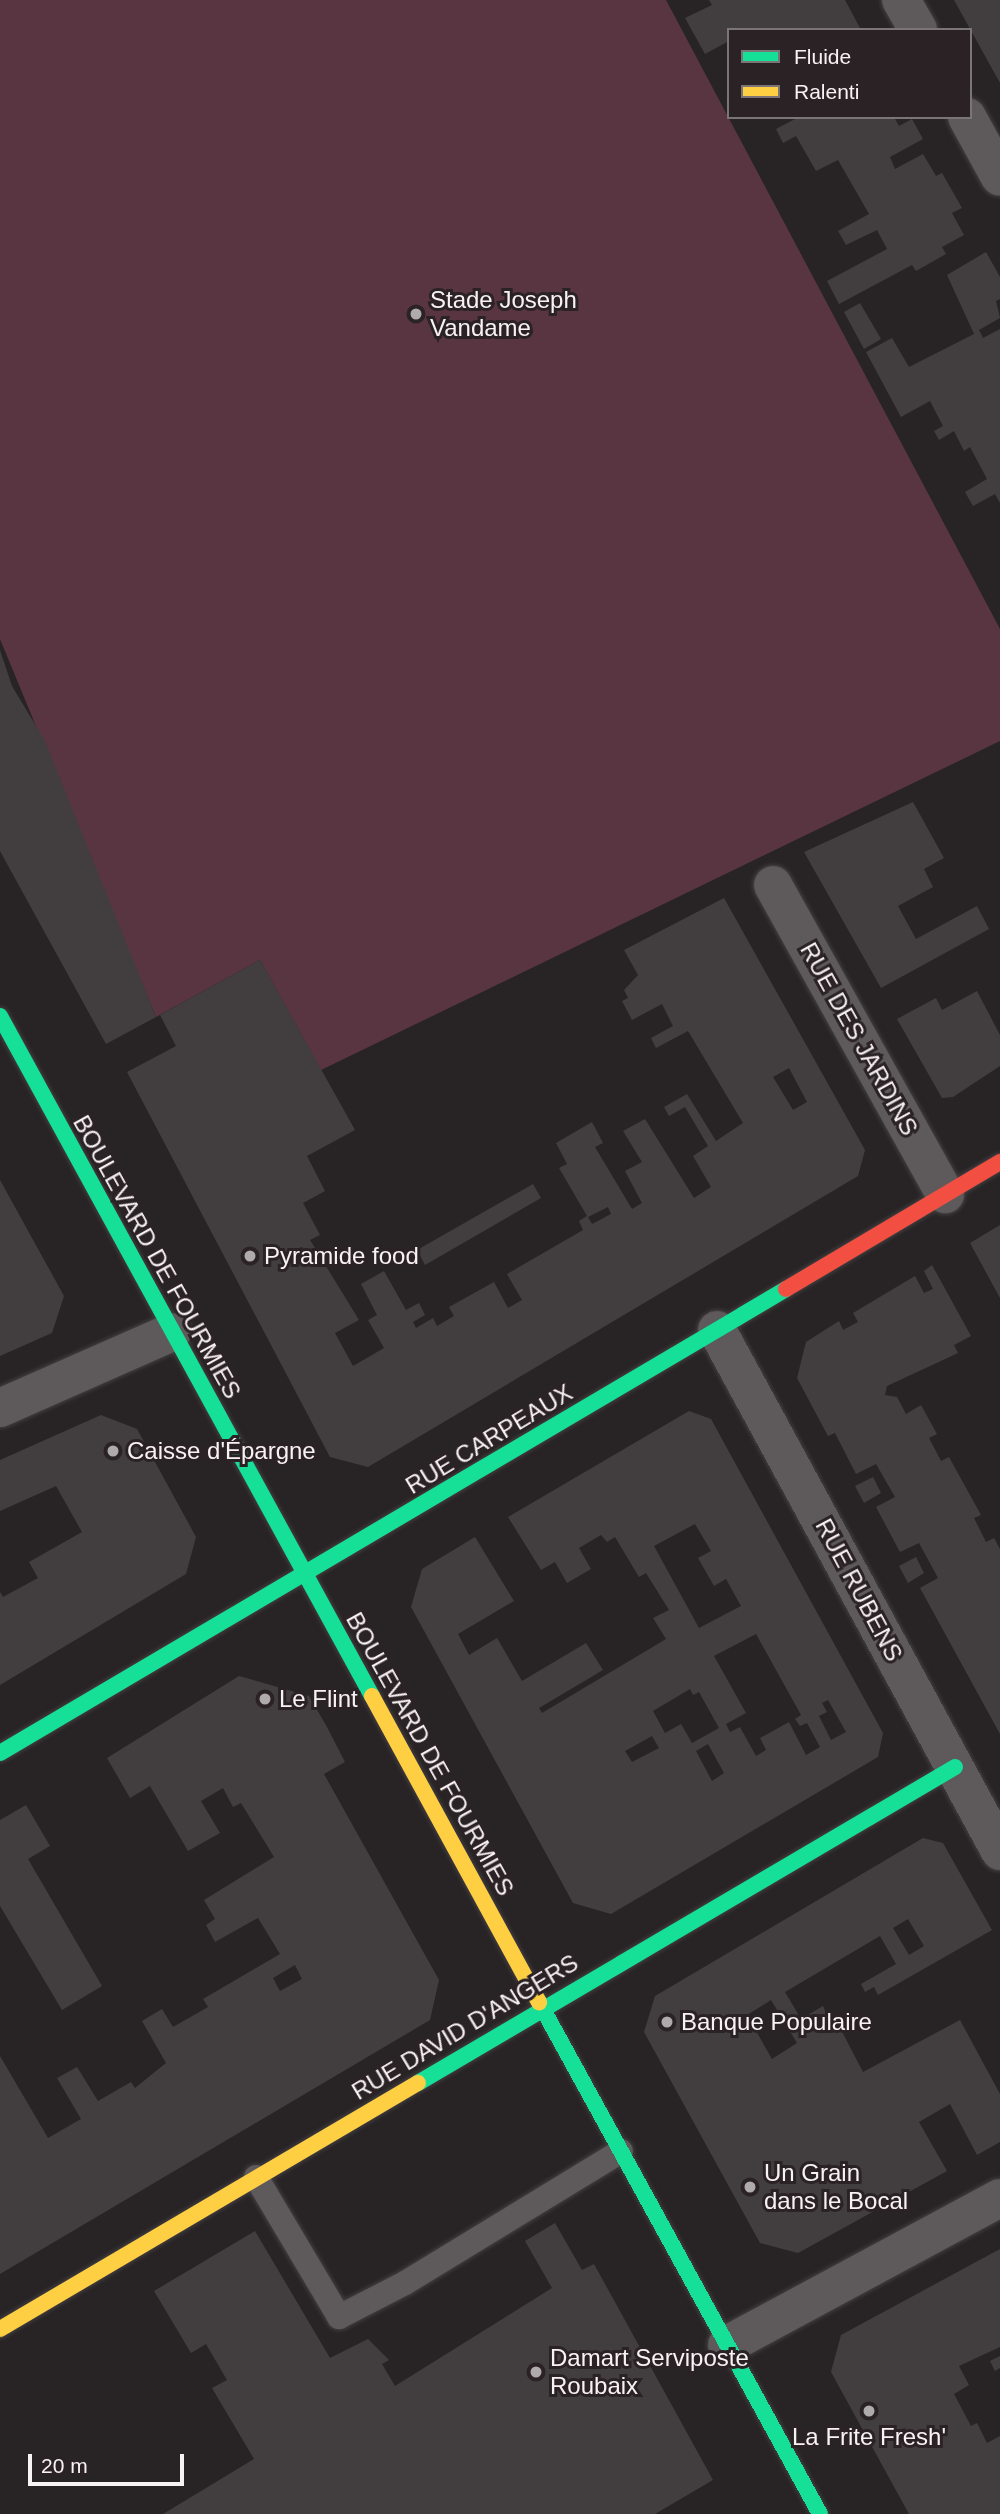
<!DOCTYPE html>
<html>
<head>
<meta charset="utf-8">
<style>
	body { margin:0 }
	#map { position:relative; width:1000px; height:2514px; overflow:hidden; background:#282425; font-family:Arial,sans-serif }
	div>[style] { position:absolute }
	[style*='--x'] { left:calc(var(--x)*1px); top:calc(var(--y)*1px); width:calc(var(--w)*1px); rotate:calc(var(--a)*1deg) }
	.green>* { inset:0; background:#593542 }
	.building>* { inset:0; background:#423e40 }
	.roads { filter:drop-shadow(0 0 2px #433e40) drop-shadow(0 0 2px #433e40) }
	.lane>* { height:24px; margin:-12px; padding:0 12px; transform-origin:12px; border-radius:12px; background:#5e5a5b }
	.street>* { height:38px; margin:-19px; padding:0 19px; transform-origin:19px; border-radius:19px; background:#5e5a5b }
	.fast>* { height:16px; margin:-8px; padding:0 8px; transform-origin:8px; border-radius:8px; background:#16e098 }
	.slow>* { height:16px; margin:-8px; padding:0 8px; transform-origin:8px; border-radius:8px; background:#ffcf43 }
	.jam>* { height:16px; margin:-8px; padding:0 8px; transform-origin:8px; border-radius:8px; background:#f24e42 }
	.dots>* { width:19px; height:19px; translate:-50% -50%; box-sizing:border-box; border:4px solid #2a2224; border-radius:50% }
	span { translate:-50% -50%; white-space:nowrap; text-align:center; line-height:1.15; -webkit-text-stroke:6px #2a2224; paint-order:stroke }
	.poi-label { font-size:24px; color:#f8f2f4 }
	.left { translate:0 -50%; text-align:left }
	.street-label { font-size:24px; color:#f8f2f4 }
	.legend { position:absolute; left:727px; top:28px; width:245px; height:91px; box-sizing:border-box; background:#2a2224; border:2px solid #7c7577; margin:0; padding:9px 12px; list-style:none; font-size:21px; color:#f8f2f4 }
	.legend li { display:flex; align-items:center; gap:14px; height:35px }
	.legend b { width:35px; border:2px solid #7c7577 }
	.scale { position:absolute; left:28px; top:2454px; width:156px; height:32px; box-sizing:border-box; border:4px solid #f8f2f4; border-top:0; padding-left:9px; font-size:21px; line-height:24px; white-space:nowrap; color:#f8f2f4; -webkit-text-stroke:5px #2a2224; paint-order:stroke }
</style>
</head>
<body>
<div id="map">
	<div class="green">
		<div style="clip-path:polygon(0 0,666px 0,1000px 629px,1000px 741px,321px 1070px,260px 960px,156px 1017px,0 639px)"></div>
	</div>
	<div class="building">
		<div style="clip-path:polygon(709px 0,845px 0,861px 30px,729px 30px,729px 41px,705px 54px,685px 18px,712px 5px)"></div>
		<div style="clip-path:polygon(954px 0,1000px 0,1000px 83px)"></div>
		<div style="clip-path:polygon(799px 117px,894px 117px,899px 126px,912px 119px,923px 139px,890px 157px,895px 169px,923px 154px,936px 176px,942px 173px,962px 208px,952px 213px,964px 235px,942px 247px,946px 254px,916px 271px,912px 265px,839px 304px,827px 281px,887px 249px,877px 230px,846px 245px,838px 231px,869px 214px,838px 160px,816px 171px,796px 136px,783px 143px,776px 129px)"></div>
		<div style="clip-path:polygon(986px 252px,1000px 277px,1000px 299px,996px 301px,1000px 318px,979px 330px,983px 338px,1000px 329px,1000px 503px,995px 494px,973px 506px,965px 492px,987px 479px,970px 447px,964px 451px,954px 431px,939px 440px,934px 431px,943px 426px,930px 401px,901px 417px,866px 352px,892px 338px,909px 367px,974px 334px,947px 275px)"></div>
		<div style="clip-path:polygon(860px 303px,881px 339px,864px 349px,844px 312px)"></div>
		<div style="clip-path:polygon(0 650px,12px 686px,45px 741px,156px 1017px,106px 1044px,0 851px)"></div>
		<div style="clip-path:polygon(913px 802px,944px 858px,924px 869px,933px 887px,898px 906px,916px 939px,977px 906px,989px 929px,881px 988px,804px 852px)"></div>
		<div style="clip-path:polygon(evenodd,724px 898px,865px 1150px,858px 1176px,368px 1467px,330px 1457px,127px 1072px,176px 1046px,160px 1015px,260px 960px,355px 1130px,307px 1156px,325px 1191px,303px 1203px,320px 1235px,310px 1240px,359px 1320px,335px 1333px,353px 1366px,384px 1348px,368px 1320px,377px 1315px,361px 1284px,384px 1271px,406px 1310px,419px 1303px,425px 1315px,413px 1322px,416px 1328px,433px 1318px,437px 1326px,454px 1316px,449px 1307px,494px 1282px,508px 1308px,522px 1300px,507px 1274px,583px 1230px,579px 1221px,587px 1216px,559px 1168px,567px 1164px,556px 1143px,592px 1122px,603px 1143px,595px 1147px,632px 1209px,642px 1203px,625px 1171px,642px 1162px,623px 1131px,645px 1119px,694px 1198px,711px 1187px,693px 1156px,708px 1146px,685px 1107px,669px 1116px,664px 1107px,687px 1094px,716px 1141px,743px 1123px,688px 1031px,656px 1048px,651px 1038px,673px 1026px,662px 1004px,632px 1020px,622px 1001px,628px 998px,624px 990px,638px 975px,624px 950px,724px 898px,789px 1068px,807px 1102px,793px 1110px,773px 1077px,789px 1068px,724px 898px,608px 1207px,611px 1214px,592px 1224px,588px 1217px,608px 1207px)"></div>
		<div style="clip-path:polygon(977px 991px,1000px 1035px,1000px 1066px,953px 1097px,942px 1098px,897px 1019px,936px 998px,942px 1010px)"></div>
		<div style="clip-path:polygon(0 1180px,64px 1296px,52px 1333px,0 1356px)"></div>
		<div style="clip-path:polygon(533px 1184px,541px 1198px,425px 1265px,417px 1250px)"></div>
		<div style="clip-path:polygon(1000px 1225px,1000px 1298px,970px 1243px)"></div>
		<div style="clip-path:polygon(932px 1265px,971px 1336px,954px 1345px,958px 1353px,887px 1386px,885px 1395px,897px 1397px,906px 1414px,921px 1405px,937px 1434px,929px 1438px,941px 1461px,949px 1457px,981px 1515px,974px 1518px,986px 1542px,994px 1538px,1000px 1549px,1000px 1734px,920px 1588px,938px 1578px,919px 1543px,900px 1552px,876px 1507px,895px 1497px,876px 1464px,856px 1474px,835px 1433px,828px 1436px,797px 1378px,806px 1342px,839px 1321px,843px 1330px,858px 1322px,853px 1313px,915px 1276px,924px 1293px,933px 1289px,924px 1271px)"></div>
		<div style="clip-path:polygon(evenodd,689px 1411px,711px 1419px,883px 1733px,878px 1757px,611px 1914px,573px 1903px,411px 1607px,422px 1569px,475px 1537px,514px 1601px,458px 1634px,469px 1655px,497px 1638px,522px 1681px,586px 1643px,603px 1670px,539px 1708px,542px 1713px,666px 1639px,653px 1618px,669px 1610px,646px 1573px,639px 1577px,615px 1537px,607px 1542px,601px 1535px,579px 1548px,591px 1569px,567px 1583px,555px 1562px,541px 1570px,508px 1517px,689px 1411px,695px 1524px,711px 1551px,698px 1558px,714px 1586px,726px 1579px,741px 1606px,699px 1628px,654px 1546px,695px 1524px,689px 1411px,756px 1634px,801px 1715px,795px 1719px,800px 1726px,807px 1723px,820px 1747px,806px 1755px,789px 1722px,760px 1738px,766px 1750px,756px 1756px,740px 1727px,730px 1732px,726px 1724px,746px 1713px,714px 1656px,756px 1634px,689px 1411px,690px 1689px,693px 1695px,699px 1692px,719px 1728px,692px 1743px,681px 1724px,665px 1733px,653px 1711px,690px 1689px,689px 1411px,828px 1700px,846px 1732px,831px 1740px,819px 1716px,827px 1712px,822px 1703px,828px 1700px,689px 1411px,652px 1736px,659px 1748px,632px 1762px,625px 1751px,652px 1736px,689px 1411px,708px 1744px,724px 1773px,712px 1781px,696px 1751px,708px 1744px)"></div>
		<div style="clip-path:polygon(101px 1415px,137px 1429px,196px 1537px,186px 1574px,0 1685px,0 1592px,3px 1597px,38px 1578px,29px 1562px,82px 1532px,56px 1486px,0 1511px,0 1460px)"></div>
		<div style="clip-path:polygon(873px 1477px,881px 1493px,864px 1503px,855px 1486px)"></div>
		<div style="clip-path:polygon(916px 1557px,924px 1573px,908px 1583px,899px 1566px)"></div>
		<div style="clip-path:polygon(evenodd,239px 1676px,309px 1696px,327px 1727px,345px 1762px,324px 1774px,439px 1980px,430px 2020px,0 2274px,0 2056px,48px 2138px,81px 2119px,57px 2078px,77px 2067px,98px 2101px,131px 2082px,135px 2088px,166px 2063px,142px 2021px,162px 2009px,173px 2027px,208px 2007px,203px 1999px,280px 1954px,258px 1918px,215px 1942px,206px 1925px,215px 1919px,204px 1900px,274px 1857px,241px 1803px,233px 1807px,223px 1788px,201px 1801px,220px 1833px,188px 1851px,150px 1786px,130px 1798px,107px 1758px,239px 1676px,295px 1965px,302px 1979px,280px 1991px,273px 1978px,295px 1965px)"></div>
		<div style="clip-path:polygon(26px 1805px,50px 1846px,28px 1859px,102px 1986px,62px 2010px,0 1906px,0 1820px)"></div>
		<div style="clip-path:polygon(evenodd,923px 1838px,943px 1843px,992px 1930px,878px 1995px,874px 1987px,865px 1992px,861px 1984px,896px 1964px,880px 1936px,785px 1992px,801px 2019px,823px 2006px,827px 2015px,820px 2019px,825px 2027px,836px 2020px,863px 2072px,960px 2020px,1000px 2094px,1000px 2142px,977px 2155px,950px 2104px,919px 2122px,947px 2171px,798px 2253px,760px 2243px,644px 2032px,655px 1996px,923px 1838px,908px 1919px,924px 1946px,909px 1955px,893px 1928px,908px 1919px,923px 1838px,771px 2000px,797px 2043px,772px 2059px,747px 2015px,771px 2000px)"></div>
		<div style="clip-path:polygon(555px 2223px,582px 2270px,594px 2264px,713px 2480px,655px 2514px,163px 2514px,254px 2459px,212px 2388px,227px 2380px,206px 2344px,191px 2353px,154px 2291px,255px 2231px,330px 2358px,368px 2339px,389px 2360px,382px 2364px,395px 2386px,552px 2288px,525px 2241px)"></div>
		<div style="clip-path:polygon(1000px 2249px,1000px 2347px,959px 2366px,969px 2385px,954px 2394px,971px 2426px,977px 2423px,987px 2443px,1000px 2436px,1000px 2514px,909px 2514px,831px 2372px,841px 2335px)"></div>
		<div style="clip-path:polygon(1000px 2356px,1000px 2368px,995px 2371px,990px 2361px)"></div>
	</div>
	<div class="roads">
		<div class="lane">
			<div style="--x:256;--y:2177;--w:163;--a:59.3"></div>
			<div style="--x:339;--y:2317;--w:74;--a:-27.3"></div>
			<div style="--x:405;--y:2283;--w:253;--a:-31.4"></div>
		</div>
		<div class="street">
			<div style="--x:901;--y:0;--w:34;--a:60"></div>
			<div style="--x:967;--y:117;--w:68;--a:61.2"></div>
			<div style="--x:773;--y:885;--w:354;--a:60.9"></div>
			<div style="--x:717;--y:1330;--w:593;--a:61.49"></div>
			<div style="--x:0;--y:1408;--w:188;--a:-23.8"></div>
			<div style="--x:727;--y:2345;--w:310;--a:-28.3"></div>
		</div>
		<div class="fast">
			<div style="--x:0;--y:1016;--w:775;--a:61.32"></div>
			<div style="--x:0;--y:1753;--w:913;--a:-30.55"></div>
			<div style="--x:539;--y:2002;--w:584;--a:61.24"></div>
			<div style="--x:418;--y:2083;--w:623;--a:-30.47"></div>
		</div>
		<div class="slow">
			<div style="--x:372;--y:1696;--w:349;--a:61.4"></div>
			<div style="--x:0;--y:2329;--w:485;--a:-30.5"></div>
		</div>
		<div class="jam">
			<div style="--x:786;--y:1289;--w:249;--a:-30.7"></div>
		</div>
	</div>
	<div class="dots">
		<div style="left:416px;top:314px;background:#afaaac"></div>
		<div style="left:250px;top:1256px;background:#afaaac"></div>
		<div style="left:113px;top:1451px;background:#afaaac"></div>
		<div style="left:265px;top:1699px;background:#afaaac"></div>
		<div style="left:667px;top:2022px;background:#afaaac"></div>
		<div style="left:750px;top:2187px;background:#afaaac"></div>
		<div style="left:536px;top:2372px;background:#afaaac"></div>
		<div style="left:869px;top:2411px;background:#afaaac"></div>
	</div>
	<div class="poi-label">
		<span class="left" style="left:430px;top:314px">Stade Joseph<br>Vandame</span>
		<span class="left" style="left:264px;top:1256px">Pyramide food</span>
		<span class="left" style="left:127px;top:1451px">Caisse d'Épargne</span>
		<span class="left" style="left:279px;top:1699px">Le Flint</span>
		<span class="left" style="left:681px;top:2022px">Banque Populaire</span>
		<span class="left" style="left:764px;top:2187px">Un Grain<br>dans le Bocal</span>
		<span class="left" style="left:550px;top:2372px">Damart Serviposte<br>Roubaix</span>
		<span style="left:869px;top:2437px">La Frite Fresh'</span>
	</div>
	<div class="street-label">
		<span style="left:859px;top:1039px;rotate:61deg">RUE DES JARDINS</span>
		<span style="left:157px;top:1257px;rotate:61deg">BOULEVARD DE FOURMIES</span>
		<span style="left:489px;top:1439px;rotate:-31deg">RUE CARPEAUX</span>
		<span style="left:859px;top:1590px;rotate:62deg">RUE RUBENS</span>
		<span style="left:430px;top:1754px;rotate:61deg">BOULEVARD DE FOURMIES</span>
		<span style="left:465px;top:2027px;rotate:-31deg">RUE DAVID D'ANGERS</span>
	</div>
	<ul class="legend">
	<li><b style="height:9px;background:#16e098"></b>Fluide</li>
	<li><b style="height:9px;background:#ffcf43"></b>Ralenti</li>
	</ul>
	<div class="scale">20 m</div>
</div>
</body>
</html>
